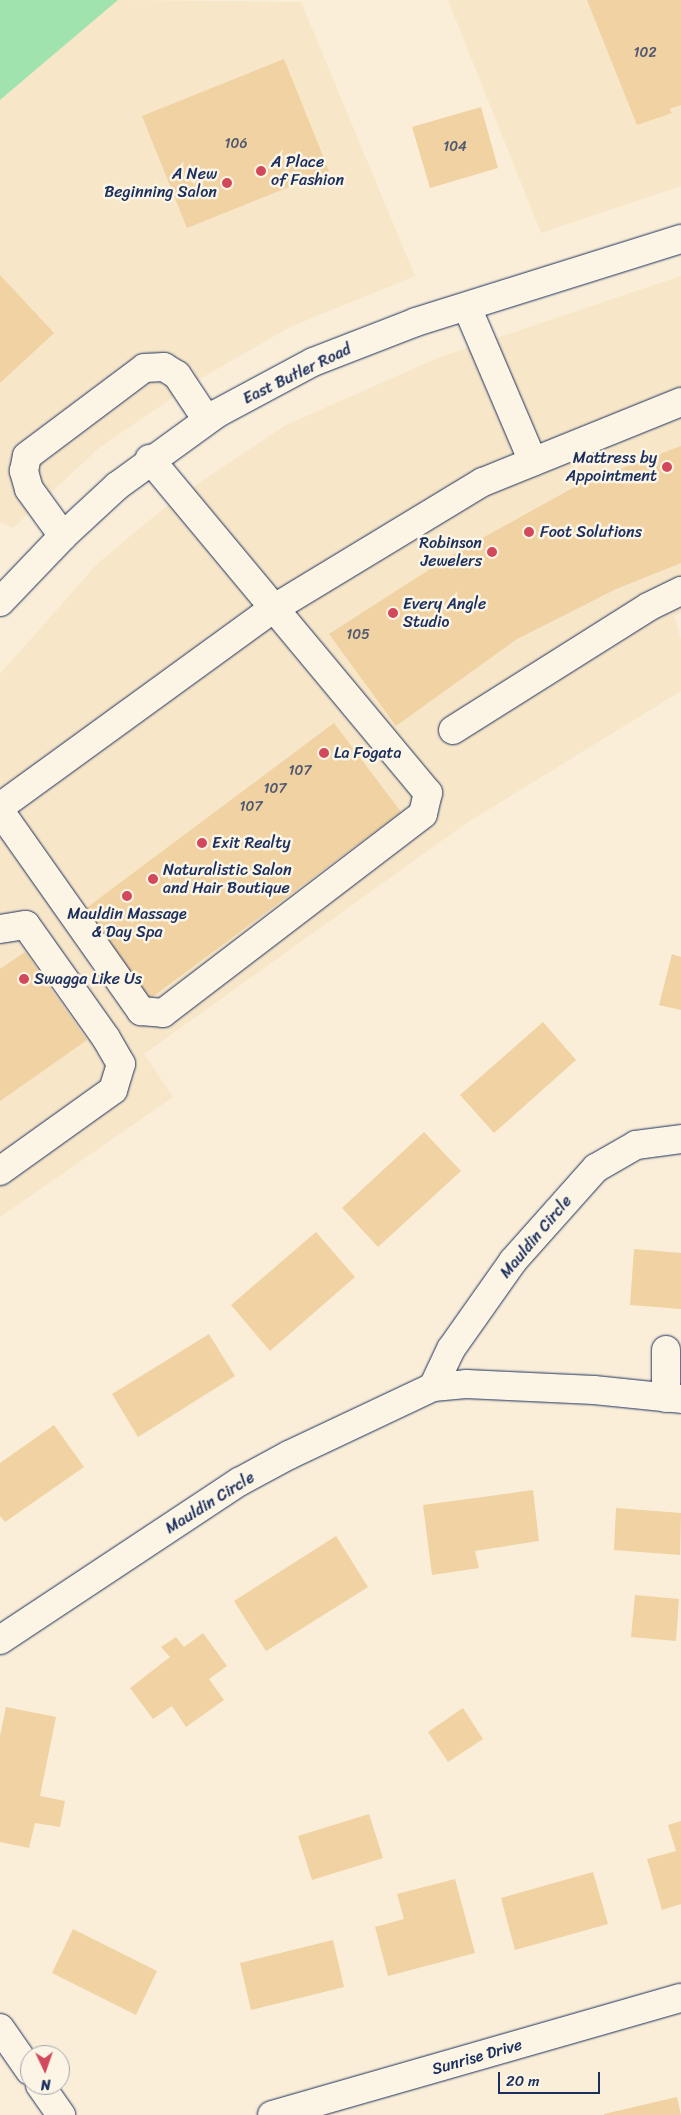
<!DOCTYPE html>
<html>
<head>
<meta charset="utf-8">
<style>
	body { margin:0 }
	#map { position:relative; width:681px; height:2115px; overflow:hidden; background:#faeed8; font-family:Sriracha,sans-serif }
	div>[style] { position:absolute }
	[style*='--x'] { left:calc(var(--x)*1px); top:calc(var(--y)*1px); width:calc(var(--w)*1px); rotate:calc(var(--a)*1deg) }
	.built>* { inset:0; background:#f7e6c8 }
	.green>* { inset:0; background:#a0e3ae }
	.building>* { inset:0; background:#f0d2a3 }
	.roads { filter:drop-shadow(0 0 1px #1b2f5e) drop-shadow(0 0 1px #1b2f5e) }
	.minor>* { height:28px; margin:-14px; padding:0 14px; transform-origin:14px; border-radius:14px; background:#fcf5e5 }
	.major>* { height:28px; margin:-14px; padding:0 14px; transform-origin:14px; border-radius:14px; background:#fcf5e5 }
	.dots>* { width:14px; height:14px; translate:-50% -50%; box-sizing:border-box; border:2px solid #fcf5e5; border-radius:50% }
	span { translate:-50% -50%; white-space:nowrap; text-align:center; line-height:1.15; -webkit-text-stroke:5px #fcf5e5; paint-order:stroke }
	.number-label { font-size:14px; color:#50586f }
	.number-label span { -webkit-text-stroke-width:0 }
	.poi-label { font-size:16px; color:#1b2f5e }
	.left { translate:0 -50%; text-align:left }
	.right { translate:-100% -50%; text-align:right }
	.street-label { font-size:16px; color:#1b2f5e }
	.north { position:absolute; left:20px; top:2045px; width:50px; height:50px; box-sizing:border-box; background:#fcf5e5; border:1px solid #a2a6af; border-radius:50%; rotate:177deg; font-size:14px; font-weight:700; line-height:20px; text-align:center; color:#1b2f5e }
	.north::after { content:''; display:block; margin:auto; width:18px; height:22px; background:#d1495b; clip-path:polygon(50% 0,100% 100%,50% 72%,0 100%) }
	.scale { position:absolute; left:498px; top:2072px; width:102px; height:22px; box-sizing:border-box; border:2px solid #1b2f5e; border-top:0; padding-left:6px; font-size:15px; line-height:18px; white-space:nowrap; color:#1b2f5e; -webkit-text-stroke:4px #fcf5e5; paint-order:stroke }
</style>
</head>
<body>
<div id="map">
	<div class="built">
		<div style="clip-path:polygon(118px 0,301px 2px,415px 276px,290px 327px,205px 376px,100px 447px,13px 528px,0 522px,0 100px)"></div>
		<div style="clip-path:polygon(448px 0,681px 0,681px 186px,541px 233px)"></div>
		<div style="clip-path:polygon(681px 276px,681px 613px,674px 616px,681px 640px,681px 691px,465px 824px,144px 1054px,173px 1097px,0 1217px,0 674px,98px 563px,175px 499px,286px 425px,440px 357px)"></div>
	</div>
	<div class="green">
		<div style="clip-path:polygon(0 0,368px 0,118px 0,0 100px)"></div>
	</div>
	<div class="building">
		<div style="clip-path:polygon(587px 0,681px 0,681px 105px,669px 109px,672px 113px,637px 125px)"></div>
		<div style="clip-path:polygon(284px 59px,329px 171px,187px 228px,142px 116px)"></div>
		<div style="clip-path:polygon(481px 107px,498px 168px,430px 188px,412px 127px)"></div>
		<div style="clip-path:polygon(0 275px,54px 333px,0 383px)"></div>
		<div style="clip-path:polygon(681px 446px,681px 563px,616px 589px,517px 639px,396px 726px,329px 634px,452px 555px,580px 484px)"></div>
		<div style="clip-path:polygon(334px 723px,401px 812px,147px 1001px,81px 912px)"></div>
		<div style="clip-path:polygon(25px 952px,87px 1040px,0 1101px,0 969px)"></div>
		<div style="clip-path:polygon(672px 954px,681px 957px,681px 1010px,659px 1005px)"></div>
		<div style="clip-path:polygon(543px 1022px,576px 1060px,494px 1133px,460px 1095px)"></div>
		<div style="clip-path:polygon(424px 1132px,461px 1171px,378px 1247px,342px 1208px)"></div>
		<div style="clip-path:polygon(316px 1232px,355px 1277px,270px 1351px,231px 1305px)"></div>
		<div style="clip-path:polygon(634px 1249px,681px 1253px,681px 1309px,630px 1305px)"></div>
		<div style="clip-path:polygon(209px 1334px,235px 1376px,138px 1437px,112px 1394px)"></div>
		<div style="clip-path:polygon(54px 1425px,84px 1467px,5px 1522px,0 1516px,0 1463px)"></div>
		<div style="clip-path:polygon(533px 1490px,539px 1541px,475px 1551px,479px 1568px,432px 1575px,423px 1505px)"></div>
		<div style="clip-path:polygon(616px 1508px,681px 1513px,680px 1555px,614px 1550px)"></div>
		<div style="clip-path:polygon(336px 1536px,368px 1587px,266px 1651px,234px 1601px)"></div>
		<div style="clip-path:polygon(635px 1595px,679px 1599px,676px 1641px,631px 1637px)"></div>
		<div style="clip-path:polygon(203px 1633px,227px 1666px,209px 1679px,224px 1700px,186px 1727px,172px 1706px,153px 1719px,130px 1688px,170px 1657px,161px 1647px,176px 1637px,184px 1647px)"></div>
		<div style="clip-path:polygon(6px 1707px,56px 1717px,40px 1796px,65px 1801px,60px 1827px,35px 1823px,29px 1848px,0 1842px,0 1736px)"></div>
		<div style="clip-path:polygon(463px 1708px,483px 1739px,448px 1762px,428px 1732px)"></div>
		<div style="clip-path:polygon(369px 1814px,383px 1858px,312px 1880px,298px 1836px)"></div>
		<div style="clip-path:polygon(681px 1821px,681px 1904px,662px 1910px,647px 1859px,676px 1851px,668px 1825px)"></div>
		<div style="clip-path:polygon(593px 1872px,608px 1924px,515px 1950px,501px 1898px)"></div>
		<div style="clip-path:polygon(455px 1879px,475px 1953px,388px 1976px,375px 1927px,404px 1919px,397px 1894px)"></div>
		<div style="clip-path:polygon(73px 1929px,157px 1971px,136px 2015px,52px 1973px)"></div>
		<div style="clip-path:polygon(333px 1940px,344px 1987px,251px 2010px,240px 1963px)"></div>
		<div style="clip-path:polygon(677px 2097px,681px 2115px,604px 2115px,604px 2114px)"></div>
	</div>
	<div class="roads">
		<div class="minor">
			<div style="--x:467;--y:307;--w:168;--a:66.9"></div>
			<div style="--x:63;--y:536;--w:58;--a:-125.9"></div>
			<div style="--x:29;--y:489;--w:19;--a:-106"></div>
			<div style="--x:24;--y:471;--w:15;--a:-79"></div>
			<div style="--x:27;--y:456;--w:146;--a:-36.9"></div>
			<div style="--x:144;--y:368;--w:20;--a:-3"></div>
			<div style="--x:164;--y:367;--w:15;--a:32"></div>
			<div style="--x:177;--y:375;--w:54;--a:56.3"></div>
			<div style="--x:453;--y:730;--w:231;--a:-32.2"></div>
			<div style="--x:648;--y:607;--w:37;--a:-26"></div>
			<div style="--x:0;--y:807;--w:337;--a:-36"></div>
			<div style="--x:273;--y:609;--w:245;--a:-31.2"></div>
			<div style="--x:483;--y:482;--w:214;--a:-22"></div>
			<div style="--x:0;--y:811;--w:245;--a:54.8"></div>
			<div style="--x:141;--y:1011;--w:22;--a:5"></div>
			<div style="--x:163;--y:1013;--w:327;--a:-37.4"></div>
			<div style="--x:423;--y:814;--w:22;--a:-77"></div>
			<div style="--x:428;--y:793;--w:435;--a:-129.8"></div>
			<div style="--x:0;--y:929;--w:26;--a:-9"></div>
			<div style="--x:26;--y:925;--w:138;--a:54.7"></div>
			<div style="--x:106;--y:1038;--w:30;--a:60"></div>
			<div style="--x:121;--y:1064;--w:27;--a:107"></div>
			<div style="--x:113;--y:1090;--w:139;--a:144.4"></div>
			<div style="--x:666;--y:1350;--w:48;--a:90"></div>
			<div style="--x:433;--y:1387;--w:42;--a:-64.7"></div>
			<div style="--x:451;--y:1349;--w:108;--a:-54.8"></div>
			<div style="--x:513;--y:1261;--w:125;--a:-48.3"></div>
			<div style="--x:596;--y:1168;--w:46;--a:-29.9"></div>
			<div style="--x:636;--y:1145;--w:45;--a:-7.6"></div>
			<div style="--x:0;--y:1640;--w:287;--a:-33.5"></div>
			<div style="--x:239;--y:1482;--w:57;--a:-28.4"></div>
			<div style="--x:289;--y:1455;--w:159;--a:-25.3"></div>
			<div style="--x:433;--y:1387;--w:33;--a:-5"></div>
			<div style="--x:466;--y:1384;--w:128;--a:2.7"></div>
			<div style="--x:594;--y:1390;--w:87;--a:5.9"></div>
			<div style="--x:0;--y:2028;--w:52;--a:55.1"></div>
			<div style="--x:40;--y:2085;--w:37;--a:55"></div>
			<div style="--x:272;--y:2115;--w:425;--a:-16"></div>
		</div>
		<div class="major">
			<div style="--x:0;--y:602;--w:91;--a:-46.3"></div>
			<div style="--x:63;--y:536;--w:74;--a:-42.8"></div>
			<div style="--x:117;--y:486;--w:122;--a:-36"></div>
			<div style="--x:216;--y:414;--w:110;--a:-28.2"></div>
			<div style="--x:313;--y:362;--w:110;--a:-21.2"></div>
			<div style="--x:416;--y:322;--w:278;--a:-17.4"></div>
		</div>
	</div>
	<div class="dots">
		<div style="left:261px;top:171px;background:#d1495b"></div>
		<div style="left:227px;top:183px;background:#d1495b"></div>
		<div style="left:667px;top:467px;background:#d1495b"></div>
		<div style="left:529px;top:532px;background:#d1495b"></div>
		<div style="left:492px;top:552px;background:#d1495b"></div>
		<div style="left:393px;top:613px;background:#d1495b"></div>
		<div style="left:324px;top:753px;background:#d1495b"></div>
		<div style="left:202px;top:843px;background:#d1495b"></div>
		<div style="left:153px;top:879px;background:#d1495b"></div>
		<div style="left:127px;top:896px;background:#d1495b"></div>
		<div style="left:24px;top:979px;background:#d1495b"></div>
	</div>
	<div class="number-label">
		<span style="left:645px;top:53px">102</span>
		<span style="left:236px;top:144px">106</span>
		<span style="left:455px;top:147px">104</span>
		<span style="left:358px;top:635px">105</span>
		<span style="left:300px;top:771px">107</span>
		<span style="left:275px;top:789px">107</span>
		<span style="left:251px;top:807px">107</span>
	</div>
	<div class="poi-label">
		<span class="left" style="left:271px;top:171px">A Place<br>of Fashion</span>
		<span class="right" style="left:217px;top:183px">A New<br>Beginning Salon</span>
		<span class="right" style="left:657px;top:467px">Mattress by<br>Appointment</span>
		<span class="left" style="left:540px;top:532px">Foot Solutions</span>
		<span class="right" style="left:482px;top:552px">Robinson<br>Jewelers</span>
		<span class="left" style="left:403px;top:613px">Every Angle<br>Studio</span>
		<span class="left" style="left:334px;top:753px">La Fogata</span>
		<span class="left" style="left:212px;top:843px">Exit Realty</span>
		<span class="left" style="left:163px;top:879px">Naturalistic Salon<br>and Hair Boutique</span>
		<span style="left:127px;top:923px">Mauldin Massage<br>&amp; Day Spa</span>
		<span class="left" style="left:34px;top:979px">Swagga Like Us</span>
	</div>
	<div class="street-label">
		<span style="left:297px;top:374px;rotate:-26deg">East Butler Road</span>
		<span style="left:536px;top:1237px;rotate:-50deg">Mauldin Circle</span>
		<span style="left:210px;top:1503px;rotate:-32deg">Mauldin Circle</span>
		<span style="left:477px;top:2057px;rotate:-16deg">Sunrise Drive</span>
	</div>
	<div class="north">N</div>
	<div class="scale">20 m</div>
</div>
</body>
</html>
